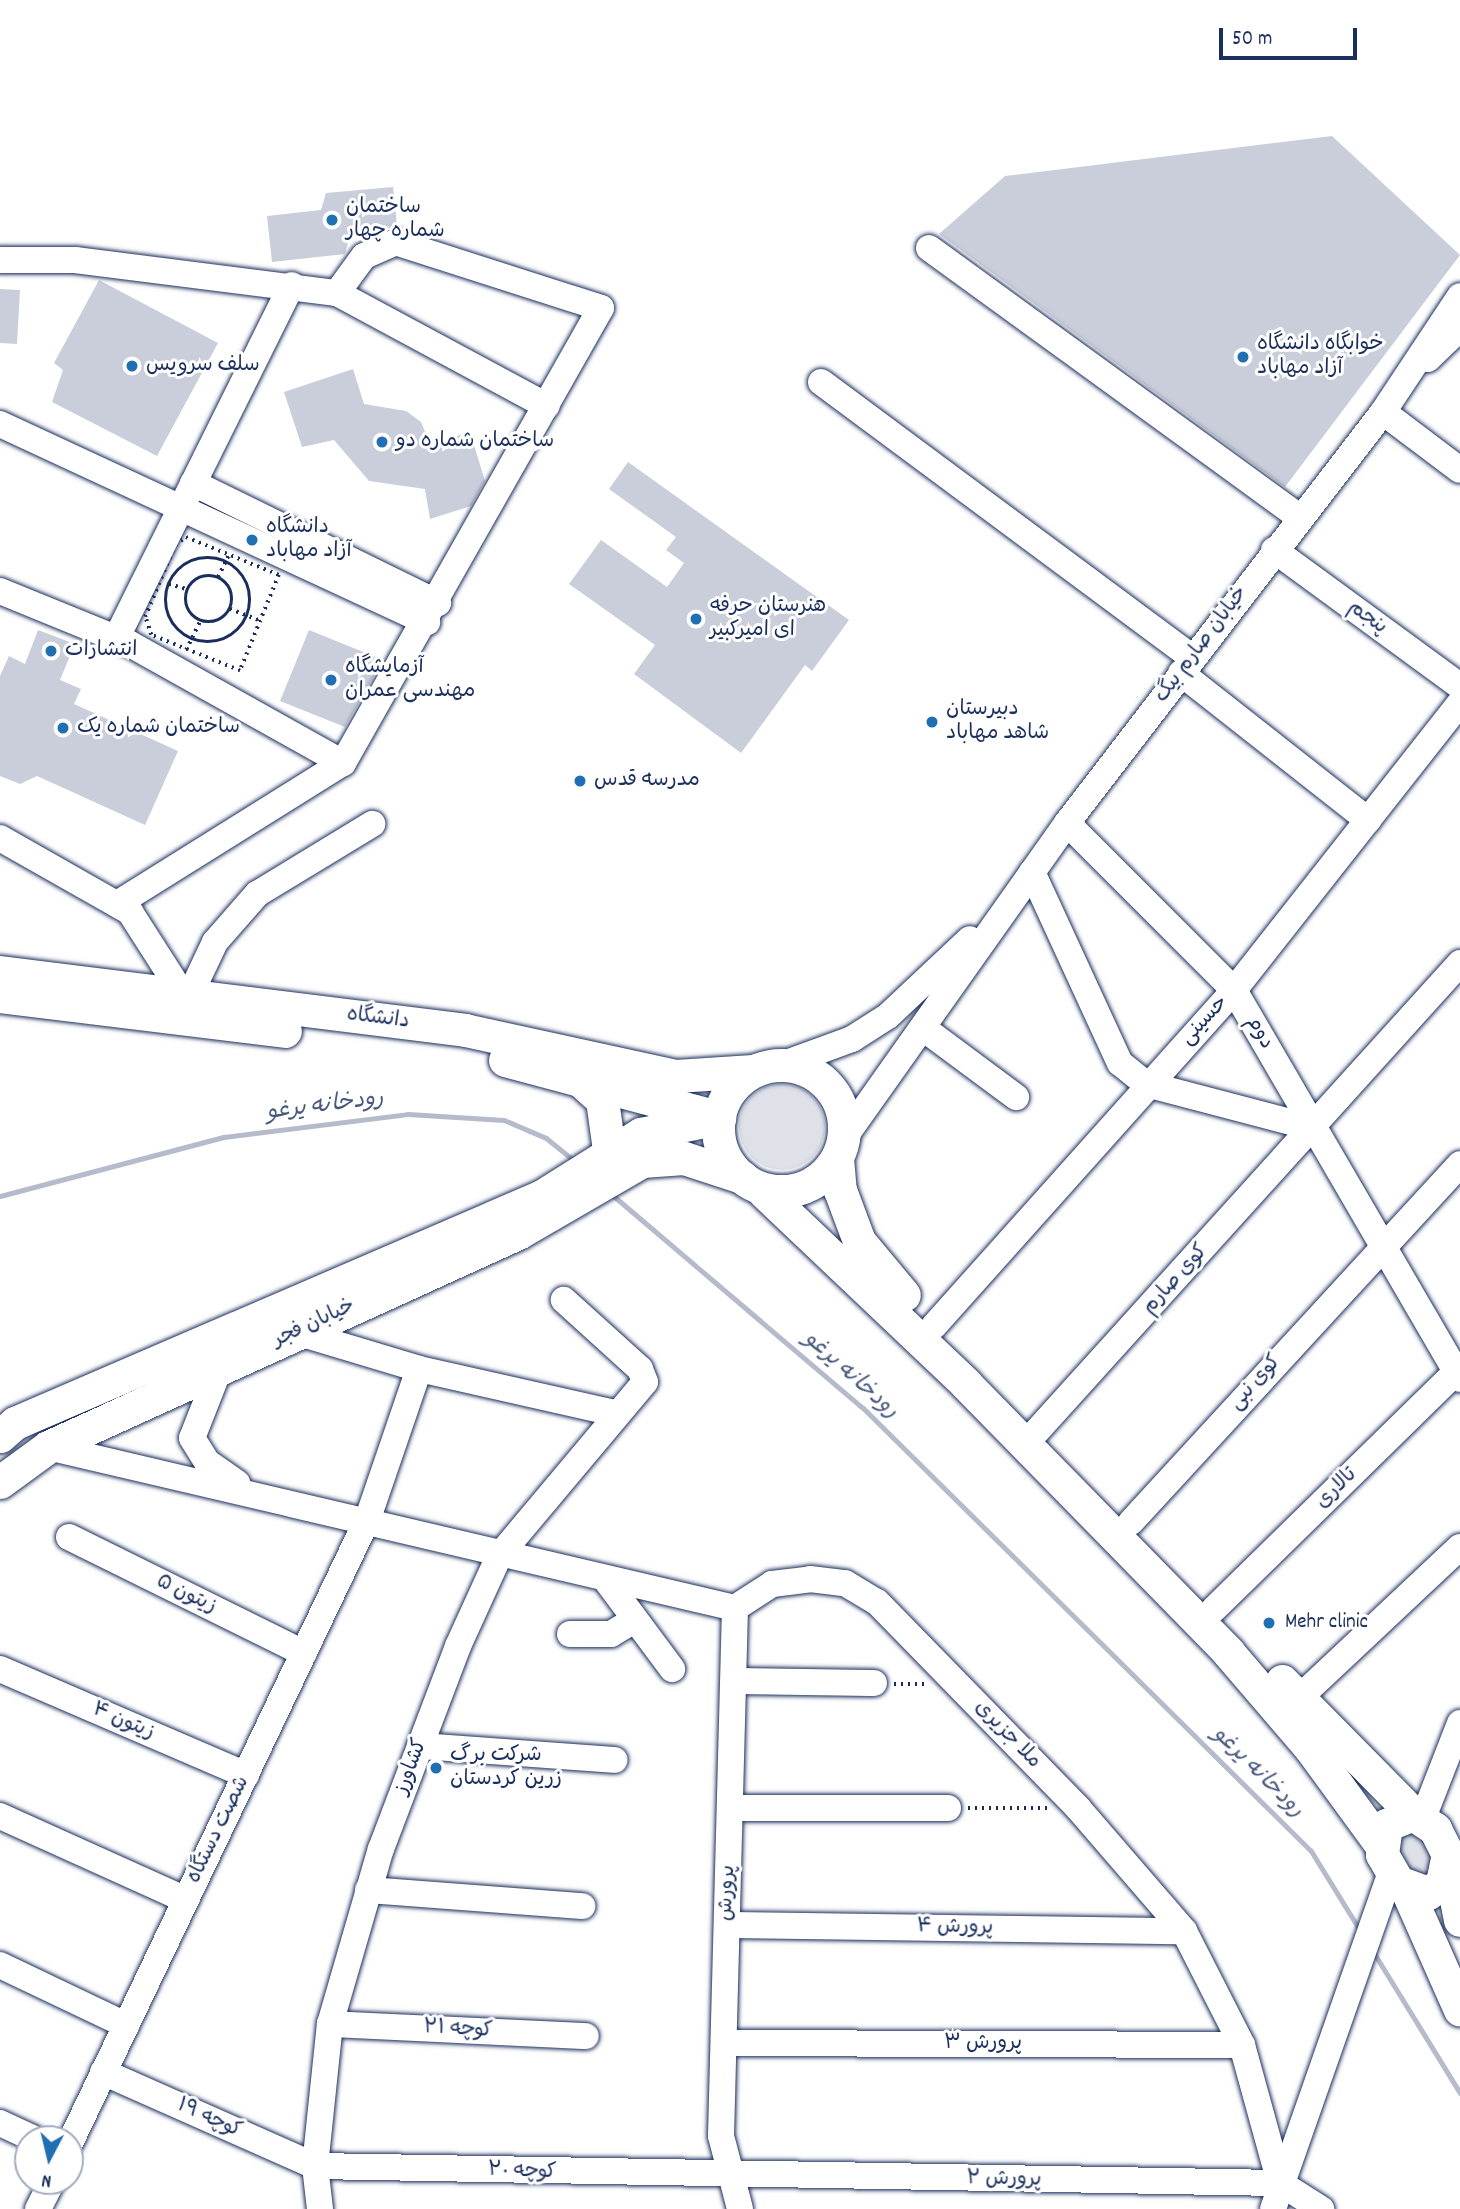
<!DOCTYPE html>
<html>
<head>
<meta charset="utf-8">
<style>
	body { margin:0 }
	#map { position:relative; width:1460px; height:2209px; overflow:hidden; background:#fff; font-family:Dekko,"Playpen Sans Arabic",sans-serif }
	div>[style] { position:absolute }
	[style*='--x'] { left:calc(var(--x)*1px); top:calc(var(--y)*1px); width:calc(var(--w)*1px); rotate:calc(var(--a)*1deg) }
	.green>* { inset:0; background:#dee1e7 }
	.round { border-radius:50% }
	.stream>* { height:5px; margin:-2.5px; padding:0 2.5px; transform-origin:2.5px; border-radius:2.5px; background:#b5bbca }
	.building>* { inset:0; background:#caceda }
	.path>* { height:3.5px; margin-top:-1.75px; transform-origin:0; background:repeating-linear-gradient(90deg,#1b2f5e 0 2px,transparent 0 7px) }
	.path>.ring { margin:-1.75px; padding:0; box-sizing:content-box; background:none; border:3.5px solid #1b2f5e; border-radius:50% }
	.roads { filter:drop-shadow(0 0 2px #1b2f5e) drop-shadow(0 0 2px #1b2f5e) }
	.minor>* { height:26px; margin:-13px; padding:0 13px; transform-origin:13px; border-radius:13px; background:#fff }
	.major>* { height:33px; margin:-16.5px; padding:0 16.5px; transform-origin:16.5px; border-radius:16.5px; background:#fff }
	.major>.ring { margin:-16.5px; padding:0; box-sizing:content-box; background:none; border:33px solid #fff; border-radius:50% }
	.dots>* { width:19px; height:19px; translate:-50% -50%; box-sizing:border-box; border:4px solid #fff; border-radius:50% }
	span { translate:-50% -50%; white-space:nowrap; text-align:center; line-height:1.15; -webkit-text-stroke:6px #fff; paint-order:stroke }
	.poi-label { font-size:21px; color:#1b2f5e }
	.left { translate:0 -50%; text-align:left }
	.street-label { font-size:21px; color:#1b2f5e }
	.water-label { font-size:23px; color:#49597e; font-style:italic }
	.north { position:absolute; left:14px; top:2125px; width:70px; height:70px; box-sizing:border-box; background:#fff; border:2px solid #a4acbf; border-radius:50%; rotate:187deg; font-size:19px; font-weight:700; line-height:28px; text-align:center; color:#1b2f5e }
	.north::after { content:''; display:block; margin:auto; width:24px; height:32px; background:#1f6fb2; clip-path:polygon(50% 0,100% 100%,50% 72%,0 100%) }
	.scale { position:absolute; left:1219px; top:28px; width:138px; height:32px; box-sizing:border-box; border:4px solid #1b2f5e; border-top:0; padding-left:9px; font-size:21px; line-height:24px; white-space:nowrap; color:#1b2f5e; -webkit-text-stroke:5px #fff; paint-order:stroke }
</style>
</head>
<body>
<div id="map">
	<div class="green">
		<div class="round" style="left:739px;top:1084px;width:86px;height:86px"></div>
		<div style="clip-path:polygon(1400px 1824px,1435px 1844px,1434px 1876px,1403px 1873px,1394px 1828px)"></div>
	</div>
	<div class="stream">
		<div style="--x:610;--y:1193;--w:332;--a:40.4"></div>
		<div style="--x:863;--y:1408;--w:630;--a:44.68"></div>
		<div style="--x:1311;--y:1851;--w:95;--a:58.3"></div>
		<div style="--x:0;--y:1196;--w:232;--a:-14.8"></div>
		<div style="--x:224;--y:1137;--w:185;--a:-7.1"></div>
		<div style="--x:408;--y:1114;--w:96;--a:3.6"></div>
		<div style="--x:504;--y:1120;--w:46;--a:23.2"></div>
		<div style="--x:546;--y:1138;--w:36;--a:39"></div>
		<div style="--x:1372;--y:1950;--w:168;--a:58.4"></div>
	</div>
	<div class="building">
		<div style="clip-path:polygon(1332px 136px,1460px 255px,1285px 487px,939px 234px,1005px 176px)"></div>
		<div style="clip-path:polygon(393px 187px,397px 225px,351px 231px,345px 254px,272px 262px,267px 216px,321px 210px,326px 193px)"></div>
		<div style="clip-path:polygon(99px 280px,218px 343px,157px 456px,52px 402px,63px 370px,54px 363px)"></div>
		<div style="clip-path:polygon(0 289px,20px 290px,17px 344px,0 343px)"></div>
		<div style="clip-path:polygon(353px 369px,364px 404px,406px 411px,421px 422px,430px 444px,470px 432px,485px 481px,471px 506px,430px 519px,425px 489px,369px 481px,334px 440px,302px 447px,284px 392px)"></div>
		<div style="clip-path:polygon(628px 462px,849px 620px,812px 671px,805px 665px,741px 753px,634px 674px,655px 645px,569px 584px,601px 540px,667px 587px,684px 563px,666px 550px,676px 537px,609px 489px)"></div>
		<div style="clip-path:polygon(38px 630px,75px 644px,60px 680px,81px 689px,74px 704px,178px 751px,145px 825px,37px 776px,20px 784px,0 776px,0 676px,9px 656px,25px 664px)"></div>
		<div style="clip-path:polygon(309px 630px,383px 660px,345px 727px,280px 701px)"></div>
	</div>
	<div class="path">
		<div style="--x:186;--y:537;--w:100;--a:22.2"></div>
		<div style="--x:279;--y:575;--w:104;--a:112.1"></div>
		<div style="--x:240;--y:671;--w:96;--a:-158"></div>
		<div style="--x:151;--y:635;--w:19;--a:-108"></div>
		<div style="--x:145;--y:617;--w:78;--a:-67.4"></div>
		<div style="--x:175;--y:545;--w:14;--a:-36"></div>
		<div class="ring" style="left:166px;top:558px;width:80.5px;height:80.5px"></div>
		<div class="ring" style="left:186px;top:576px;width:42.5px;height:42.5px"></div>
		<div style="--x:218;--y:577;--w:25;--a:-64"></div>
		<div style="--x:169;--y:584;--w:19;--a:16"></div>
		<div style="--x:230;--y:609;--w:33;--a:21"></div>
		<div style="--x:186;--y:650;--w:32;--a:-64"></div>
		<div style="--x:894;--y:1684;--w:34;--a:0"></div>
		<div style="--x:968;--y:1808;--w:80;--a:0"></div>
	</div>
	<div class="roads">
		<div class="minor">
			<div style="--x:929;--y:248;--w:457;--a:36"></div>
			<div style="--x:0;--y:260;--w:75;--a:0"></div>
			<div style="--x:75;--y:260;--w:264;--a:7.2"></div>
			<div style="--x:337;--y:293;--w:238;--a:28.3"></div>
			<div style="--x:1428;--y:359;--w:45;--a:-44.1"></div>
			<div style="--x:821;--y:382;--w:463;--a:36.6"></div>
			<div style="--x:1383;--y:412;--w:96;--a:37"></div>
			<div style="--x:0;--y:424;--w:471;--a:24.9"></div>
			<div style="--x:193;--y:483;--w:273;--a:26.1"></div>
			<div style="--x:1274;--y:550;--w:230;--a:36.2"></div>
			<div style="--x:0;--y:591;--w:140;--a:22.2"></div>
			<div style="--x:130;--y:644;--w:244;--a:29.2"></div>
			<div style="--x:116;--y:639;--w:395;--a:-63.6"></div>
			<div style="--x:1181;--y:673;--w:238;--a:38.2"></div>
			<div style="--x:1067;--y:823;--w:236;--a:45"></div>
			<div style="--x:1234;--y:990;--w:450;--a:59.8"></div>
			<div style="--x:0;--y:838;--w:150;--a:29.6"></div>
			<div style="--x:130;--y:912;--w:98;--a:57.4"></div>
			<div style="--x:1032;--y:872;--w:210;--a:65.3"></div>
			<div style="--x:1120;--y:1063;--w:33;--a:39"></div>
			<div style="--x:1146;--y:1084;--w:174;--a:14.7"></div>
			<div style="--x:117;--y:904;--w:266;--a:-32"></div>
			<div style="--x:343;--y:763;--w:523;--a:-60.45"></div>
			<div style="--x:601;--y:308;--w:215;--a:-162.2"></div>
			<div style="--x:396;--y:242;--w:35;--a:156"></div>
			<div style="--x:364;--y:256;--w:46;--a:126.1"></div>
			<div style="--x:190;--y:995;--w:59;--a:-64.7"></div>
			<div style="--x:215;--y:942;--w:64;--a:-48.8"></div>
			<div style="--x:257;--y:894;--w:135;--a:-31.3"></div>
			<div style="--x:923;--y:1028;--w:116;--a:36.6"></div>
			<div style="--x:781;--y:1065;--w:76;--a:-20.1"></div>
			<div style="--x:852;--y:1039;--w:43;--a:-32.6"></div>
			<div style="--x:888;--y:1016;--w:112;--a:-43.2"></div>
			<div style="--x:844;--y:1138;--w:386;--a:-54.7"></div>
			<div style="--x:1067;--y:823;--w:518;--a:-52.44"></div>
			<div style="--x:1383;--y:412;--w:139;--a:-56.4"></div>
			<div style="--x:934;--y:1326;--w:450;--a:-48.2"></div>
			<div style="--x:1234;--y:990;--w:365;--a:-51.8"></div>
			<div style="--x:296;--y:1332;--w:128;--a:16.7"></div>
			<div style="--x:419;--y:1369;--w:201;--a:12.7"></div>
			<div style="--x:220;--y:1367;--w:76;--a:111.5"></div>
			<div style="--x:192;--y:1438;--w:28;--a:58"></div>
			<div style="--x:207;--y:1462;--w:37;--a:35"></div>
			<div style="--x:1037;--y:1431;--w:631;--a:-47.89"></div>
			<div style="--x:48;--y:1447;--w:706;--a:13.19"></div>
			<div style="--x:735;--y:1608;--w:44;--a:-33"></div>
			<div style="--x:772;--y:1584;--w:38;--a:-7"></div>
			<div style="--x:810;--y:1579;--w:35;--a:7"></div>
			<div style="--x:845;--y:1583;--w:37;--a:31"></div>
			<div style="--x:877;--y:1602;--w:288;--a:45.7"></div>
			<div style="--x:1078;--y:1808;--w:162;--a:49.2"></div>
			<div style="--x:1184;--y:1931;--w:128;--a:63"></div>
			<div style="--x:1242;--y:2045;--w:143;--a:74.6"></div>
			<div style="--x:1280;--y:2183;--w:49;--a:32.4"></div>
			<div style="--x:1131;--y:1522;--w:486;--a:-47.4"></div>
			<div style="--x:69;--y:1537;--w:262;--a:26.3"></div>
			<div style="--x:606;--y:1580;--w:111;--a:53.4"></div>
			<div style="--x:735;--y:1608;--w:528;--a:91.52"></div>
			<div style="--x:721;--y:2136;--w:75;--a:75.4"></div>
			<div style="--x:1214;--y:1609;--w:344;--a:-44.4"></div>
			<div style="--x:570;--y:1634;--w:41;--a:0"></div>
			<div style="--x:611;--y:1634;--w:26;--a:-31"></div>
			<div style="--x:0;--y:1669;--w:268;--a:23.3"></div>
			<div style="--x:734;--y:1681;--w:140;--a:0.8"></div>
			<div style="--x:1298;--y:1699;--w:222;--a:-43.2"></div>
			<div style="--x:420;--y:1746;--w:195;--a:4.1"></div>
			<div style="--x:733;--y:1808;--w:215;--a:0"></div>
			<div style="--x:0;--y:1816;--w:204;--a:24.3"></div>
			<div style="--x:1423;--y:1818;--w:102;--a:-68.7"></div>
			<div style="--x:368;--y:1890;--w:215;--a:4.3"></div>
			<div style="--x:727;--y:1925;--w:457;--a:0.8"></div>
			<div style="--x:0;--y:1965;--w:140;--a:25.5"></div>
			<div style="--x:330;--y:2024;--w:256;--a:2.7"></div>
			<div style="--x:724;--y:2043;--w:518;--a:0.22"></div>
			<div style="--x:103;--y:2072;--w:232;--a:23.9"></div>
			<div style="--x:315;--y:2166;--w:965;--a:1.01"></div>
			<div style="--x:0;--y:2123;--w:38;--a:25"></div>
			<div style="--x:70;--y:2143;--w:692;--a:-64.51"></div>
			<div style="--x:368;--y:1518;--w:157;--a:-71.1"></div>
			<div style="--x:38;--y:2209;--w:31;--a:-63"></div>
			<div style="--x:320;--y:2209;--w:43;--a:-96.6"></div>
			<div style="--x:315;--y:2166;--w:143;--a:-84"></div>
			<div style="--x:330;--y:2024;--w:182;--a:-73.8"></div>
			<div style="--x:381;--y:1849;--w:217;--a:-69.2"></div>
			<div style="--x:458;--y:1646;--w:99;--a:-65.5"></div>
			<div style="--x:499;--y:1556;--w:227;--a:-50"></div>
			<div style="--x:645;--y:1382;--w:14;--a:-111"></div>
			<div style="--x:640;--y:1369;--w:103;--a:-137.8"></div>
			<div style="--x:1273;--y:2209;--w:355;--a:-70.7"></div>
		</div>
		<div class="major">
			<div style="--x:0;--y:972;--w:469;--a:7.1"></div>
			<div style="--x:465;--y:1030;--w:216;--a:12.3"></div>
			<div style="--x:676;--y:1076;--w:77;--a:-3.7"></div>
			<div style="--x:0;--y:996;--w:287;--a:7"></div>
			<div style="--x:505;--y:1060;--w:208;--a:15"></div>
			<div class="ring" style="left:718px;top:1065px;width:93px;height:93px"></div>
			<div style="--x:581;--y:1081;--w:28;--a:42"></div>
			<div style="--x:602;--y:1100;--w:50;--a:82"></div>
			<div style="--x:837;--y:1158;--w:32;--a:85"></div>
			<div style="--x:840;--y:1190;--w:54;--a:69.6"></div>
			<div style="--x:859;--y:1241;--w:70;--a:50.2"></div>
			<div style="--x:764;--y:1192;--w:279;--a:43.5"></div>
			<div style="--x:966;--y:1384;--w:375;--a:45.6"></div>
			<div style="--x:1228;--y:1652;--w:128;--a:49.4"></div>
			<div style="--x:1311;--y:1749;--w:119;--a:53.9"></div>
			<div style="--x:0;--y:1436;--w:20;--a:-41"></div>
			<div style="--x:15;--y:1423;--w:574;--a:-23.3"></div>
			<div style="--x:542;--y:1196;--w:117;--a:-32.1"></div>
			<div style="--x:641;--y:1134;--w:80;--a:-11.6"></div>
			<div style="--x:0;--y:1482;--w:59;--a:-36.1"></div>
			<div style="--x:48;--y:1447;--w:516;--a:-24.48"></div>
			<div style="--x:518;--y:1233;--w:143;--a:-30.1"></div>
			<div style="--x:642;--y:1161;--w:42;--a:-4.1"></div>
			<div style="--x:684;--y:1158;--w:61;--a:18.1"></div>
			<div style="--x:1282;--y:1681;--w:187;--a:45.4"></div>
			<div style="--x:1413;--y:1814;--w:27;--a:34"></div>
			<div style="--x:1435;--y:1829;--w:28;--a:63"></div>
			<div style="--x:1448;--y:1854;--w:30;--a:102"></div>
			<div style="--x:1442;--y:1883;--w:17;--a:144"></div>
			<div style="--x:1428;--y:1893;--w:32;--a:-160"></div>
			<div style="--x:1398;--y:1882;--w:32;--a:-120"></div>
			<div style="--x:1382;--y:1854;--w:29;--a:-82"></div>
			<div style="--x:1386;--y:1825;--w:29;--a:-22"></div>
			<div style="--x:1449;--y:1864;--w:57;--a:78.9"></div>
			<div style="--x:1406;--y:1888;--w:133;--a:66.1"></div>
		</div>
	</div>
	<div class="dots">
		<div style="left:332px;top:220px;background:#1f6fb2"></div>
		<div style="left:1243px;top:357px;background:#1f6fb2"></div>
		<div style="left:132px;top:366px;background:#1f6fb2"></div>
		<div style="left:382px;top:442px;background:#1f6fb2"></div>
		<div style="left:252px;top:540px;background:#1f6fb2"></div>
		<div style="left:696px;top:619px;background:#1f6fb2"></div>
		<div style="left:51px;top:651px;background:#1f6fb2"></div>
		<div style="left:331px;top:680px;background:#1f6fb2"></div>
		<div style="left:932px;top:722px;background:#1f6fb2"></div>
		<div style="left:63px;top:728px;background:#1f6fb2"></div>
		<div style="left:580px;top:781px;background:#1f6fb2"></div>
		<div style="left:1269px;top:1623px;background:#1f6fb2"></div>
		<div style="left:436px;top:1768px;background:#1f6fb2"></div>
	</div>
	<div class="poi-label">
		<span class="left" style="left:346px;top:220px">ساختمان<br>شماره چهار</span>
		<span class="left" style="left:1257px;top:357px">خوابگاه دانشگاه<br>آزاد مهاباد</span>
		<span class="left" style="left:146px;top:366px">سلف سرویس</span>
		<span class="left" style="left:396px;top:442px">ساختمان شماره دو</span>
		<span class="left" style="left:266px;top:540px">دانشگاه<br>آزاد مهاباد</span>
		<span class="left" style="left:710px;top:619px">هنرستان حرفه<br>ای امیرکبیر</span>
		<span class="left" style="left:65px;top:651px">انتشارات</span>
		<span class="left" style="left:345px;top:680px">آزمایشگاه<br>مهندسی عمران</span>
		<span class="left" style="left:946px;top:722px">دبیرستان<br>شاهد مهاباد</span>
		<span class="left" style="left:77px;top:728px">ساختمان شماره یک</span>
		<span class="left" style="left:594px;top:781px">مدرسه قدس</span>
		<span class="left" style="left:1285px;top:1623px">Mehr clinic</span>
		<span class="left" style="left:450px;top:1768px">شرکت برگ<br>زرین کردستان</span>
	</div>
	<div class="street-label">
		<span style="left:1367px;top:618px;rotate:36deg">پنجم</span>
		<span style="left:1202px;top:645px;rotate:-53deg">خیابان صارم بیگ</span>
		<span style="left:378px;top:1019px;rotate:7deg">دانشگاه</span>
		<span style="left:1205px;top:1021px;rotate:-47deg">حسینی</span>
		<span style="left:1259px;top:1033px;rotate:60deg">دوم</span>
		<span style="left:1176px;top:1280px;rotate:-48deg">کوی صارم</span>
		<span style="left:314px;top:1324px;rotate:-25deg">خیابان فجر</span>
		<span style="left:1256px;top:1383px;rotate:-48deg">کوی نبی</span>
		<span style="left:1337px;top:1489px;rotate:-45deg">تالاری</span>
		<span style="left:186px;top:1595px;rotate:26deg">زیتون ۵</span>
		<span style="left:123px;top:1722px;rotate:23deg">زیتون ۴</span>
		<span style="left:1007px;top:1735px;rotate:46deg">ملا جزیری</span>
		<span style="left:412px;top:1767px;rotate:-69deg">کشاورز</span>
		<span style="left:219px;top:1830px;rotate:-64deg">شصت دستگاه</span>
		<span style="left:728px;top:1893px;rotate:-87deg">پرورش</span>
		<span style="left:955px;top:1928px;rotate:1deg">پرورش ۴</span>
		<span style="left:458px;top:2030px;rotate:3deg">کوچه ۲۱</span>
		<span style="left:983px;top:2044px">پرورش ۳</span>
		<span style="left:209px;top:2119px;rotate:24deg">کوچه ۱۹</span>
		<span style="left:522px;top:2172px;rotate:2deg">کوچه ۲۰</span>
		<span style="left:1004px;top:2180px;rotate:1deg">پرورش ۲</span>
	</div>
	<div class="water-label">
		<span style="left:325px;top:1107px;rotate:-7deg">رودخانه یرغو</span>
		<span style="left:850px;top:1376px;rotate:42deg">رودخانه یرغو</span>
		<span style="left:1257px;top:1773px;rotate:45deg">رودخانه یرغو</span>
	</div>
	<div class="north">N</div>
	<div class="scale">50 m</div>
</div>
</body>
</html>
